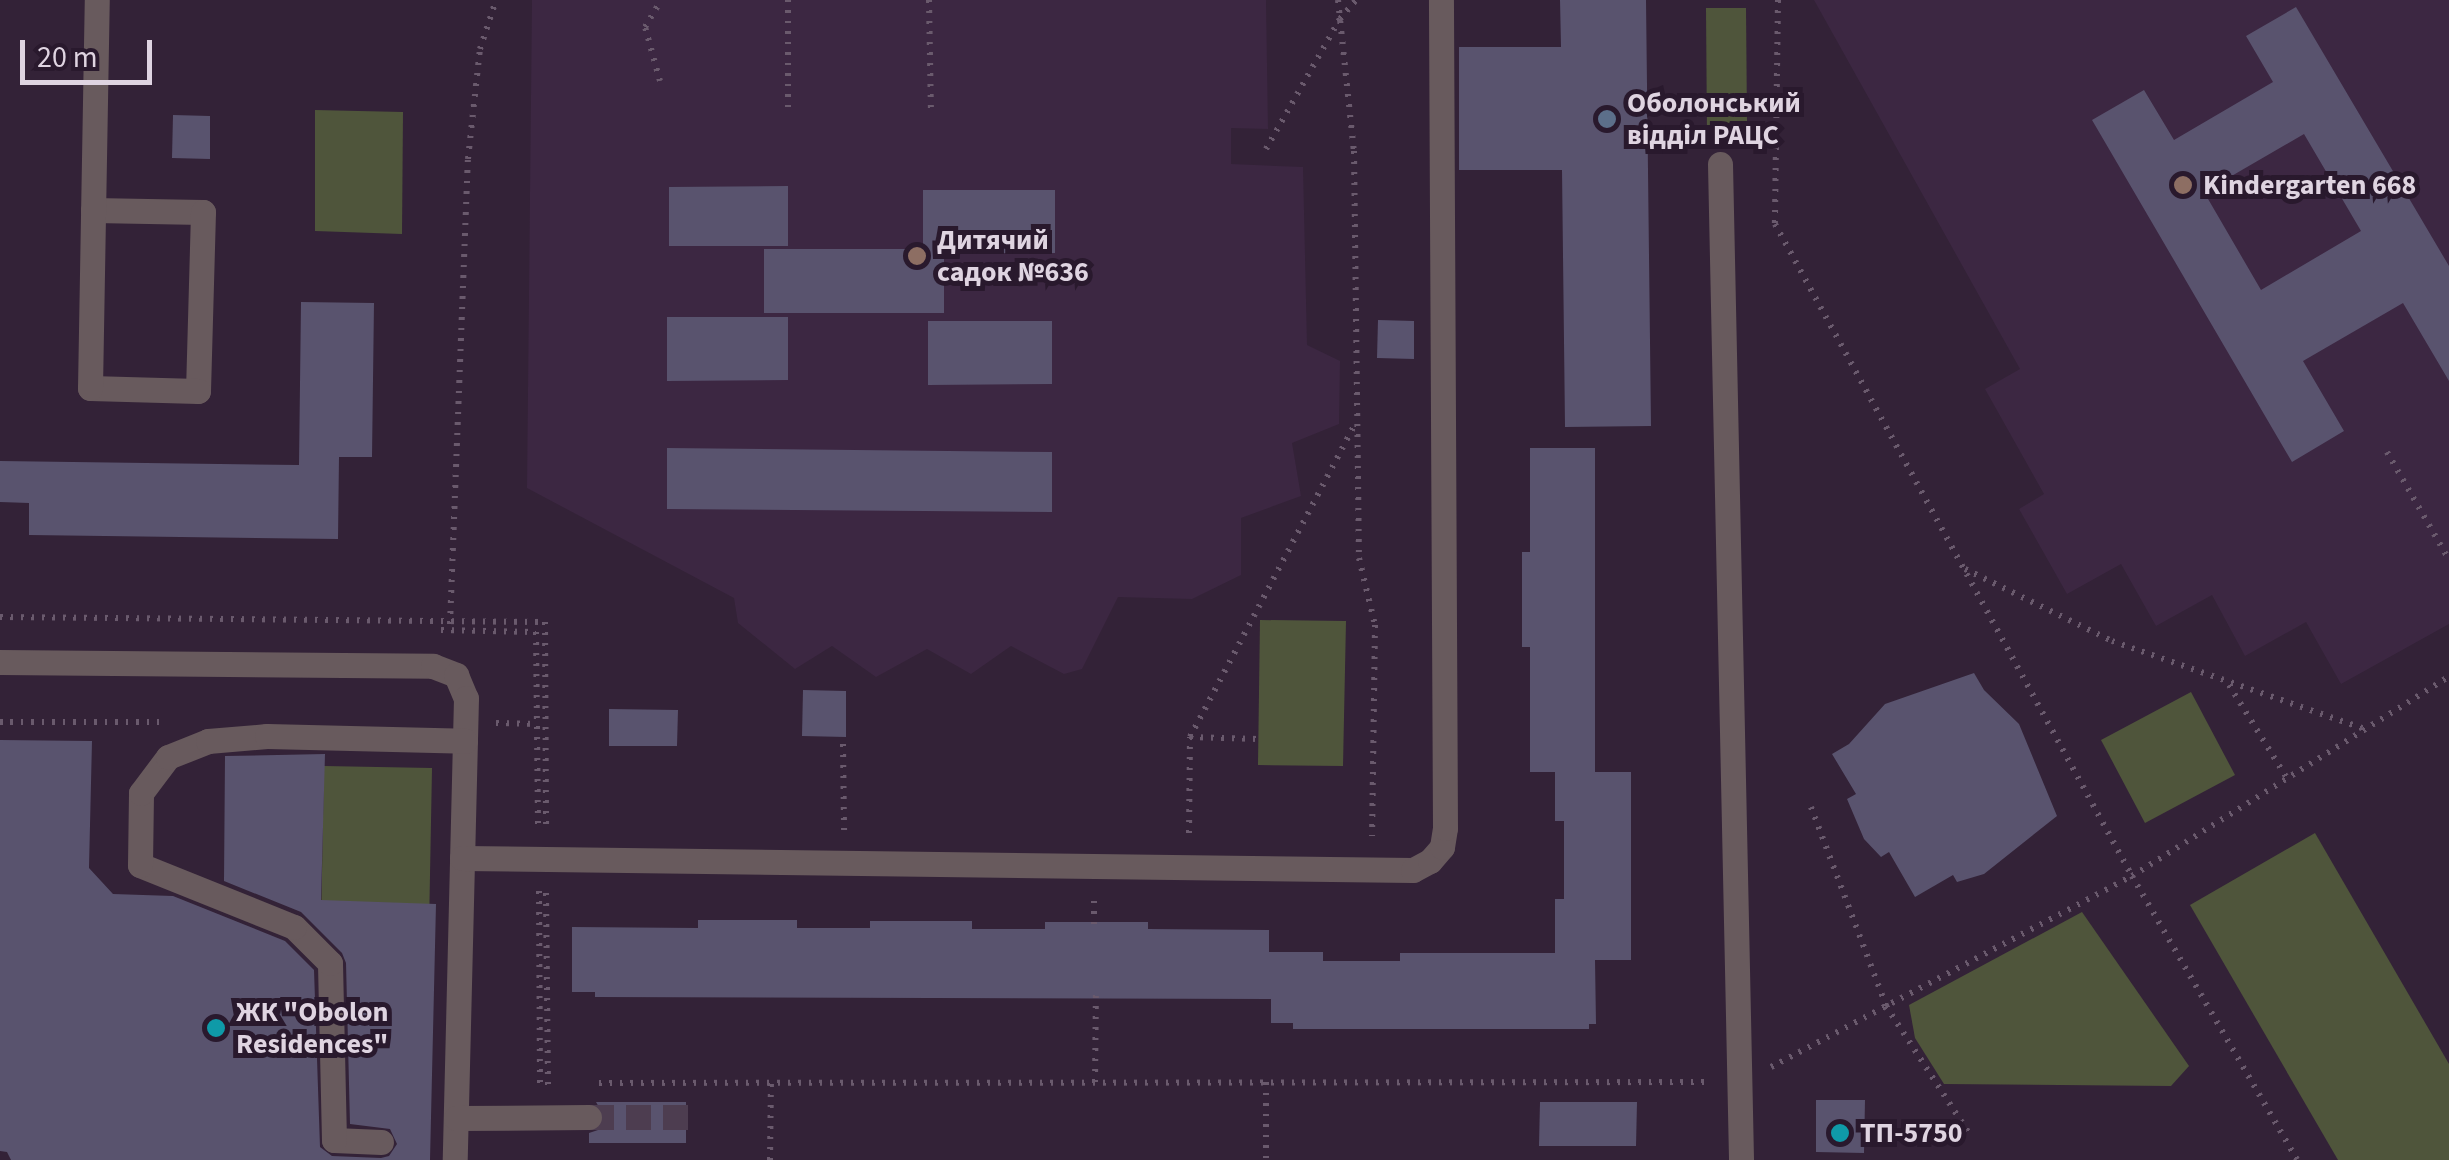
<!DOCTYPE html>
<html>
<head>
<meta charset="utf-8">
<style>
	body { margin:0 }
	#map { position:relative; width:2449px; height:1160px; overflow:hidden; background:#332237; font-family:"Source Sans 3",sans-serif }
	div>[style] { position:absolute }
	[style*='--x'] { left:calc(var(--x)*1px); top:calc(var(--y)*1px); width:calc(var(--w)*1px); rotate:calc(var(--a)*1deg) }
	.built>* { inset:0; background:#3c2742 }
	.green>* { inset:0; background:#4f553b }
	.building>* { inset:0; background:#59536e }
	.minor-tunnel>* { height:25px; margin-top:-12.5px; transform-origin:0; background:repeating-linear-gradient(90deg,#4d3d50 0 25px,transparent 0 37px) }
	.path>* { height:6px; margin-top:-3px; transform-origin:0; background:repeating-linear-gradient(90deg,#6a5a6d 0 2.5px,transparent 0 10.5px) }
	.minor>* { height:25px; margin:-12.5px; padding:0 12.5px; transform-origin:12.5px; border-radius:12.5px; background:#685a5d }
	.dots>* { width:28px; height:28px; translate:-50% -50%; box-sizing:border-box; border:5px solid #29192d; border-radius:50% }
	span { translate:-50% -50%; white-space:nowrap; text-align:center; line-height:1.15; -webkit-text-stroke:10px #29192d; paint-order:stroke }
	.poi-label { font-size:28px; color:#dfd4e1; font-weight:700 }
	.left { translate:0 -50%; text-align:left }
	.scale { position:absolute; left:20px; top:40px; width:132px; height:45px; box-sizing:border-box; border:5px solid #dfd4e1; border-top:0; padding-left:12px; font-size:30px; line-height:35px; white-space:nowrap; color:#dfd4e1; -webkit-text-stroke:8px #29192d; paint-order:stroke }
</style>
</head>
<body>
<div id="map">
	<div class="built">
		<div style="clip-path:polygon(532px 0,1266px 0,1268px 129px,1231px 128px,1231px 164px,1303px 167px,1307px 345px,1340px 361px,1339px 424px,1292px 443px,1301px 496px,1241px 518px,1241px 575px,1192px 599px,1118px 597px,1082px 669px,1064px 674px,1011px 646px,971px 674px,927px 649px,876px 677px,832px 646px,795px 669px,738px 623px,734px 598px,527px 488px)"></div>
		<div style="clip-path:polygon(1814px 0,2449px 0,2449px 624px,2341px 684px,2306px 622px,2245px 656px,2212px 595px,2156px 626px,2121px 564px,2067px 594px,2019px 509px,2044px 494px,1985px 389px,2020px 369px)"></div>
	</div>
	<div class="green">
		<div style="clip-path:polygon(1706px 8px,1746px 8px,1747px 122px,1730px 142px,1707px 137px)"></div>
		<div style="clip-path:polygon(315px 110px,403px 112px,402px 234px,315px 231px)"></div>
		<div style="clip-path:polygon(1260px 620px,1346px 621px,1343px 766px,1258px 765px)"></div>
		<div style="clip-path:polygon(2191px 692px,2235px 775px,2145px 823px,2101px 740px)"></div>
		<div style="clip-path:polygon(324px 766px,432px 768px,429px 928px,321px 926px)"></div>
		<div style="clip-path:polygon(2315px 833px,2449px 1064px,2449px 1160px,2338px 1160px,2190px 905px)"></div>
		<div style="clip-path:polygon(2082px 912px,2189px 1066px,2171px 1086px,1944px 1084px,1915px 1038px,1909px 1005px)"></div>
	</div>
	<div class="building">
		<div style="clip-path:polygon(1560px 0,1646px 0,1651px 426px,1565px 427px,1562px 170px,1459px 170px,1459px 47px,1561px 47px)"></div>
		<div style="clip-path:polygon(evenodd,2296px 7px,2449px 266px,2449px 381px,2403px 303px,2303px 361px,2344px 431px,2292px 462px,2092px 120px,2144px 90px,2174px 140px,2273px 82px,2246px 36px,2296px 7px,2304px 134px,2361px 231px,2261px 290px,2204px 192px,2304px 134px)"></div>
		<div style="clip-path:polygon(173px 115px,210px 116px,210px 159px,172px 158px)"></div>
		<div style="clip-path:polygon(788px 186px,788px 246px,669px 246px,669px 187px)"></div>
		<div style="clip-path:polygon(923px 190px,1055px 190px,1055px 253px,944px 253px,944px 313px,764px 313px,764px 249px,923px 249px)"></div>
		<div style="clip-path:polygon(301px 302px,374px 303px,372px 457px,339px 457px,338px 539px,29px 535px,29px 503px,0 502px,0 461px,299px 465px)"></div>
		<div style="clip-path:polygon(667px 317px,788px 317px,788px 380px,667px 381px)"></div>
		<div style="clip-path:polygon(1378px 320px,1414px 321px,1414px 359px,1377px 358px)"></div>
		<div style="clip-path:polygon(928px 321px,1052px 321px,1052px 384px,928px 385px)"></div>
		<div style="clip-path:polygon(667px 448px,1052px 452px,1052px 512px,667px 509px)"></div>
		<div style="clip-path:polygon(1530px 448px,1595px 448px,1595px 772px,1631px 772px,1631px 960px,1595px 960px,1596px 1024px,1589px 1024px,1589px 1029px,1293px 1029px,1293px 1023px,1271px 1023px,1271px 999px,595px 997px,595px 992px,572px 992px,572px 927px,698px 928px,698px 920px,797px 920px,797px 928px,870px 928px,870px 921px,972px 921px,972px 929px,1045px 929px,1045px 922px,1148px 922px,1148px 929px,1269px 930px,1269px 952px,1323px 952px,1323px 961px,1400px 961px,1400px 953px,1555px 953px,1555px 899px,1564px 899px,1564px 821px,1555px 821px,1555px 772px,1530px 772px,1530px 647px,1522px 647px,1522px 552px,1530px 552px)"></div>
		<div style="clip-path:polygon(1974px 673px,1984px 690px,2019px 724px,2057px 816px,1984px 874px,1957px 882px,1953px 875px,1915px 897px,1889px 852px,1881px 857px,1864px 839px,1847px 799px,1856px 794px,1832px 754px,1849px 744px,1885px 704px)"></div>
		<div style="clip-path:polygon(803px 690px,846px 691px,846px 737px,802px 736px)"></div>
		<div style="clip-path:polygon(609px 709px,678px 710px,677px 746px,609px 746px)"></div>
		<div style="clip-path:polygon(0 740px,92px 741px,89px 868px,113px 894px,173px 896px,285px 941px,314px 970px,320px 1147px,332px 1156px,381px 1158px,389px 1156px,397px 1144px,390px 1129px,350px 1124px,346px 963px,342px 953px,301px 912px,224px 881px,225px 756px,325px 754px,321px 900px,436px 904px,430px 1160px,11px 1160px,7px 1152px,0 1151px)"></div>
		<div style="clip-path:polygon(1816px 1100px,1865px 1100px,1864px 1153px,1816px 1152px)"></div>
		<div style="clip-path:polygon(596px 1102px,686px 1102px,686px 1143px,589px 1143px,589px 1133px,598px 1130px,605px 1118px)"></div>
		<div style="clip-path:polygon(1540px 1102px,1637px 1102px,1636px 1146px,1539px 1146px)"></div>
	</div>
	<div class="minor-tunnel">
		<div style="--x:589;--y:1117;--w:110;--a:0"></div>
	</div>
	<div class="path">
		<div style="--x:788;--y:0;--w:113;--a:90"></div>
		<div style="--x:929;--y:0;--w:113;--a:89"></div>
		<div style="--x:1338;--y:0;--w:152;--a:84"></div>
		<div style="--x:1354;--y:151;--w:407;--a:89.3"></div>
		<div style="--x:1359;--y:558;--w:69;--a:76.6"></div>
		<div style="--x:1375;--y:625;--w:211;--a:90.8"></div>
		<div style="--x:1778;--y:0;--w:224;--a:90.8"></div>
		<div style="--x:1775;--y:224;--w:743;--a:61.3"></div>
		<div style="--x:2132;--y:876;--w:328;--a:59.8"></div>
		<div style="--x:660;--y:81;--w:56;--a:-105.5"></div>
		<div style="--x:645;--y:27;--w:31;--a:-59"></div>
		<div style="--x:1266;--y:149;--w:150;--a:-60.4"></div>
		<div style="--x:1340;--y:19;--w:25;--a:-50"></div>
		<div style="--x:2387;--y:452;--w:125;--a:60.1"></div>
		<div style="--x:1965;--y:569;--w:164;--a:26.1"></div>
		<div style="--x:2112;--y:641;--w:268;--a:19.2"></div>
		<div style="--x:0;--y:617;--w:545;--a:0.53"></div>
		<div style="--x:545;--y:622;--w:204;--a:89.7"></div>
		<div style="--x:450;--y:624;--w:465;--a:-87.8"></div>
		<div style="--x:468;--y:159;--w:111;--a:-83.8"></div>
		<div style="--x:480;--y:49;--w:52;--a:-71.9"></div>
		<div style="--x:441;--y:630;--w:95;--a:1.2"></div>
		<div style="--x:536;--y:632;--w:197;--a:89.4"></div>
		<div style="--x:2229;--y:685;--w:110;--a:58.1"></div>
		<div style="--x:0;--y:722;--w:159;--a:0"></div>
		<div style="--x:496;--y:723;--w:41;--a:1.4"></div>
		<div style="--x:1190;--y:737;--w:354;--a:-62.2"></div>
		<div style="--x:843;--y:744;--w:86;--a:89.3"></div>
		<div style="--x:1811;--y:807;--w:213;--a:69.3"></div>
		<div style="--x:1886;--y:1006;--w:150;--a:56.9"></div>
		<div style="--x:1189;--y:833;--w:96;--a:-89.4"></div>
		<div style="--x:1190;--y:737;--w:68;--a:1.7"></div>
		<div style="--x:539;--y:891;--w:193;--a:89.7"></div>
		<div style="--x:546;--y:893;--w:193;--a:89.4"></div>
		<div style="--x:1094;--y:901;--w:29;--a:90"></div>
		<div style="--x:1771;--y:1067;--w:408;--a:-27.9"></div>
		<div style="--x:2132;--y:876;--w:375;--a:-32.2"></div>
		<div style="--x:1095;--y:1082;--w:89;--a:-89.4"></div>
		<div style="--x:1266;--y:1082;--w:78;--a:90"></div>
		<div style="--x:599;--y:1083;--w:1108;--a:-0.05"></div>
		<div style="--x:770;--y:1160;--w:77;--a:-89.3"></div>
	</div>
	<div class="minor">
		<div style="--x:1720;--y:164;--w:996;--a:88.79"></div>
		<div style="--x:93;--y:210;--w:110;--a:1"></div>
		<div style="--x:203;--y:212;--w:179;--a:91.6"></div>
		<div style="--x:198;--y:391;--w:108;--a:-178.4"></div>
		<div style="--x:90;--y:388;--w:388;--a:-89"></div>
		<div style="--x:0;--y:662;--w:433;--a:0.5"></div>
		<div style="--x:433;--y:666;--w:25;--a:21"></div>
		<div style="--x:456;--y:675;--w:25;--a:67"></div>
		<div style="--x:466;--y:698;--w:462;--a:91.4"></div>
		<div style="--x:462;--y:858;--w:951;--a:0.72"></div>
		<div style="--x:1413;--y:870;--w:19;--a:-28"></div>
		<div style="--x:1430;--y:861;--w:18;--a:-49"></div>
		<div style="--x:1442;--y:847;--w:19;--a:-81"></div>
		<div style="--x:1445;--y:828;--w:828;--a:-90.28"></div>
		<div style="--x:456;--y:1118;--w:133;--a:-0.4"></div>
		<div style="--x:381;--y:1142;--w:47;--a:-177.6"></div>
		<div style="--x:334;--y:1140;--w:177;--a:-91.3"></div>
		<div style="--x:330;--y:963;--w:51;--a:-135"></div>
		<div style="--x:294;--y:927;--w:166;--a:-158.1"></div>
		<div style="--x:140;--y:865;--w:72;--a:-89.2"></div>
		<div style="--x:141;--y:793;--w:45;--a:-53.1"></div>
		<div style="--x:168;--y:757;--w:43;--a:-21.8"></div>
		<div style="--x:208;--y:741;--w:59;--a:-4.8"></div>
		<div style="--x:267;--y:736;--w:198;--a:1.4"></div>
	</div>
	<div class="dots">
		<div style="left:1607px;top:119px;background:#5c6f8a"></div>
		<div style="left:2183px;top:185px;background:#8d6e63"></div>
		<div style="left:917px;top:256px;background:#8d6e63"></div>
		<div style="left:216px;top:1028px;background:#0f9aa8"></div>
		<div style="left:1840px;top:1133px;background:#0f9aa8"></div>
	</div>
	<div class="poi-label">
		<span class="left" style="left:1627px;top:119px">Оболонський<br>відділ РАЦС</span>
		<span class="left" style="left:2203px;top:185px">Kindergarten 668</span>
		<span class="left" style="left:937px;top:256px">Дитячий<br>садок №636</span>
		<span class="left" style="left:236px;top:1028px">ЖК "Obolon<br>Residences"</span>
		<span class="left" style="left:1860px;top:1133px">ТП-5750</span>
	</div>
	<div class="scale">20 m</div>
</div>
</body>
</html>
